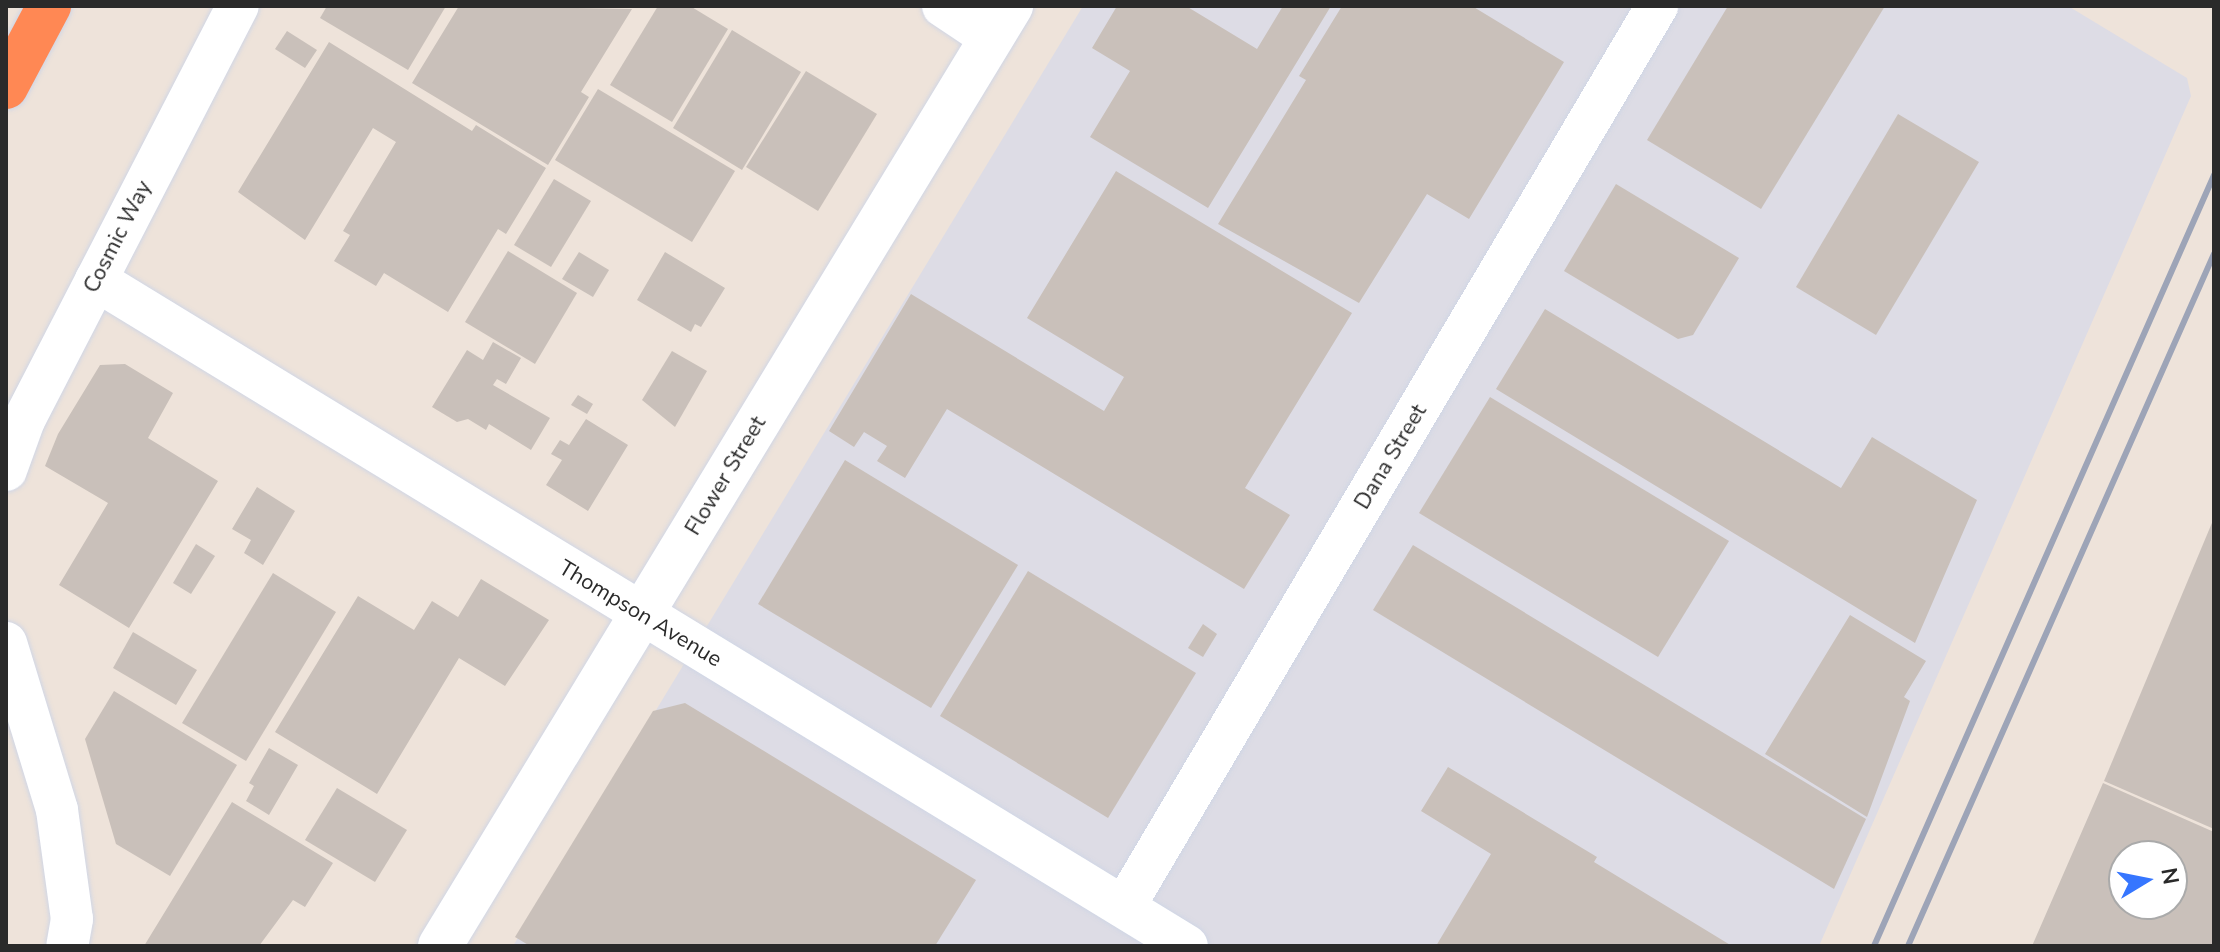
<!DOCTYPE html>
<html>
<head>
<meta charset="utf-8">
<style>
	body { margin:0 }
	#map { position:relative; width:2220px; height:952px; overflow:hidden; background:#eee3da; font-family:"Nunito Sans",sans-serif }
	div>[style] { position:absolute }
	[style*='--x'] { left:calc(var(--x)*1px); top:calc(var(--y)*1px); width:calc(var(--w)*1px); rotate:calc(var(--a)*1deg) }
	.industrial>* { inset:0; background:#dddce5 }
	.building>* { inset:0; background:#c9c0ba }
	.roads { filter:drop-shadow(0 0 2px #d0d6e5) drop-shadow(0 0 2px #d0d6e5) }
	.minor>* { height:42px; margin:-21px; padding:0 21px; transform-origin:21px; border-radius:21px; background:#fff }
	.tertiary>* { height:44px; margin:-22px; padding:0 22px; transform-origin:22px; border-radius:22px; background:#fff }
	.motorway>* { height:44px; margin:-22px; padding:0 22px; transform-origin:22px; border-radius:22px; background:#ff8854 }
	.rail>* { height:6px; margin:-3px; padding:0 3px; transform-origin:3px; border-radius:3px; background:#9da4b7 }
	span { translate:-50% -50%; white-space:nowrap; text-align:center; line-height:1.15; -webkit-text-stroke:8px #fff; paint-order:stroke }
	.street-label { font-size:22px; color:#2a2a2a }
	.frame { position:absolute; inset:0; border:8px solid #2a2a2a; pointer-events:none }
	.north { position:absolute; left:2108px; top:840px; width:80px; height:80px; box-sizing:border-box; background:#fff; border:2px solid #aaa; border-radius:50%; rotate:80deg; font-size:22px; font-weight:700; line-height:32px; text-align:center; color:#2a2a2a }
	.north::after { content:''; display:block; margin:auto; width:28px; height:36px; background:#3676ff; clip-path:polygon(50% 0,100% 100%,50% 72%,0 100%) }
</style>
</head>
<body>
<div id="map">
	<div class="industrial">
		<div style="clip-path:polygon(1083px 6px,2068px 6px,2187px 78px,2191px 96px,1819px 946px,513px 946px)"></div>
	</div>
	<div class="building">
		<div style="clip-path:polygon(327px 6px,446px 6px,408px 70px,320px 18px)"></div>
		<div style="clip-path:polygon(459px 6px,632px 9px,581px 92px,589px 97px,548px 165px,412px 83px)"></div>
		<div style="clip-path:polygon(658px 6px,690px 6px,728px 29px,672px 122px,610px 85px)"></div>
		<div style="clip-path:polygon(1117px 6px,1186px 6px,1257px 49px,1283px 6px,1331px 6px,1208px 208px,1090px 137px,1130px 71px,1092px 48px)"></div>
		<div style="clip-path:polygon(1342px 6px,1472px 6px,1564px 62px,1469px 219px,1427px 194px,1359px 303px,1218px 224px,1306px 80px,1299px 76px)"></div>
		<div style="clip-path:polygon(1728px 6px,1885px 6px,1761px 209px,1647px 140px)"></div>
		<div style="clip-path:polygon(732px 30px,801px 72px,742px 170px,673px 128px)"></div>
		<div style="clip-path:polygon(287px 31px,317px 50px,305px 68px,275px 49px)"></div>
		<div style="clip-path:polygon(329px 42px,472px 131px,476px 125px,546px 168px,506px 234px,498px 229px,448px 312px,384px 273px,376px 286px,334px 261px,350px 235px,343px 231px,396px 142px,373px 128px,305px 240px,238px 192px)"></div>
		<div style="clip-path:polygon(806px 71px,877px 114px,818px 211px,746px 167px)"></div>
		<div style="clip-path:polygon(598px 89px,735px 171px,692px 242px,555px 160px)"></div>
		<div style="clip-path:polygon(1898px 114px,1979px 162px,1876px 335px,1796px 287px)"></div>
		<div style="clip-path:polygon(1116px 171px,1352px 313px,1245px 488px,1290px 515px,1244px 589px,947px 409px,905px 478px,877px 461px,887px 446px,864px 432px,854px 447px,829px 431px,911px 294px,1104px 411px,1124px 377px,1027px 318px)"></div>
		<div style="clip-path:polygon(554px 179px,591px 201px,551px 267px,514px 245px)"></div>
		<div style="clip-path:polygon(1616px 184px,1739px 258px,1693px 335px,1678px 339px,1564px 271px)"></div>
		<div style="clip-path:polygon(508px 251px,577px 293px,535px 364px,465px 322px)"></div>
		<div style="clip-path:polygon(579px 252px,609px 270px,593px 297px,562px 279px)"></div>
		<div style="clip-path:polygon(665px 252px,725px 288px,701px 327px,695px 324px,691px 332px,637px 300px)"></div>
		<div style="clip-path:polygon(1545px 309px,1841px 488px,1872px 437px,1977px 500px,1915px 643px,1496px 389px)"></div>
		<div style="clip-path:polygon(493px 342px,521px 358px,506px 384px,497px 379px,493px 385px,550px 418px,531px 450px,489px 424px,486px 430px,468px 419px,457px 422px,432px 407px,467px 350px,483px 360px)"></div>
		<div style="clip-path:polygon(672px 351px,707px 371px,675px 427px,642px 400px)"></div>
		<div style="clip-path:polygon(125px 364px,173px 393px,148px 438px,218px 481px,129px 628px,59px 585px,108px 503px,45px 466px,58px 434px,100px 365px)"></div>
		<div style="clip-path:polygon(578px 395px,593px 404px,587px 414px,571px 405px)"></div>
		<div style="clip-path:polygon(1490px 397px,1729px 541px,1658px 657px,1419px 513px)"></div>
		<div style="clip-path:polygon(586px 419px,628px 445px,588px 511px,546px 485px,562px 460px,551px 454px,560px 440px,569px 445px)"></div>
		<div style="clip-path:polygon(845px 460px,1018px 565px,931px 708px,758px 604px)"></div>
		<div style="clip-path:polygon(257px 487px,295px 511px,263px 565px,244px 553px,251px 540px,232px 529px)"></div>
		<div style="clip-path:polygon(2214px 518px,2214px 829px,2104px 781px)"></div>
		<div style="clip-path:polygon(196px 544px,215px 556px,191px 594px,173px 583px)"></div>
		<div style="clip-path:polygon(1413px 545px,1866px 819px,1834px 889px,1373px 610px)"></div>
		<div style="clip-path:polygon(1028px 571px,1196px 673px,1108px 818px,940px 716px)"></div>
		<div style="clip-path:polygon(273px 573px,336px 612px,246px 761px,182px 723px)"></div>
		<div style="clip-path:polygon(481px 579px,549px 620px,505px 686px,459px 658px,377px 794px,275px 732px,358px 596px,414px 630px,432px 601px,458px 617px)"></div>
		<div style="clip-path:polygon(1850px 615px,1926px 661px,1904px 697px,1910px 701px,1867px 817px,1765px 754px)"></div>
		<div style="clip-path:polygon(1203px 624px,1217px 634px,1203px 657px,1188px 648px)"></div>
		<div style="clip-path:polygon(133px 632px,197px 670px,176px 705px,113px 668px)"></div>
		<div style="clip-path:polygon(114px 691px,237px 765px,170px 876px,116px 844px,85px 739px)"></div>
		<div style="clip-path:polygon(685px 703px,976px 880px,935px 946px,530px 946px,515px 937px,653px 711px)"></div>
		<div style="clip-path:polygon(269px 748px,298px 765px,269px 815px,246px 801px,254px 786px,249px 783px)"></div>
		<div style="clip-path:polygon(1448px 767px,1597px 857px,1594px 862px,1732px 946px,1436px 946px,1491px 854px,1421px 811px)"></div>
		<div style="clip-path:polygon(evenodd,2103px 783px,2214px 832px,2214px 946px,2032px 946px,2103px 783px,2124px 856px,2172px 856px,2172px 904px,2124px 904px,2124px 856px)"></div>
		<div style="clip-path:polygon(337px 788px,407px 830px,375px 882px,305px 840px)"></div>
		<div style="clip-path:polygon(232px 802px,333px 863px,305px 907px,293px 900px,259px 946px,144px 946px)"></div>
	</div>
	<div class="roads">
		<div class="minor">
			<div style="--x:943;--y:6;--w:58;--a:33.7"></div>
			<div style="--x:96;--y:280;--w:1278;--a:31.4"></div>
			<div style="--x:6;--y:470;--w:53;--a:-70.2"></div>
			<div style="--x:24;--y:420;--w:466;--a:-62.7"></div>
			<div style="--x:6;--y:643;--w:175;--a:73"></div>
			<div style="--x:57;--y:810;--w:110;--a:82.2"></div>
			<div style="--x:72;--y:919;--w:27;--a:100"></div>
			<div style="--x:1124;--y:907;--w:1047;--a:-59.39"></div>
		</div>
		<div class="tertiary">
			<div style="--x:440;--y:946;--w:1100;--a:-58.72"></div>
		</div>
		<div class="motorway">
			<div style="--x:6;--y:87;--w:92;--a:-62"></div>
		</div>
	</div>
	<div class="rail">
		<div style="--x:1874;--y:946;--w:843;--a:-66.2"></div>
		<div style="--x:1908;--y:946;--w:757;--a:-66.15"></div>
	</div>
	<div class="street-label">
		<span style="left:118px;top:237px;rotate:-63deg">Cosmic Way</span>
		<span style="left:1391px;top:457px;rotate:-59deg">Dana Street</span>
		<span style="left:726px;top:476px;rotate:-59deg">Flower Street</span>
		<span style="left:640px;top:614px;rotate:31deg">Thompson Avenue</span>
	</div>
	<div class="frame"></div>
	<div class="north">N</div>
</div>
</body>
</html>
